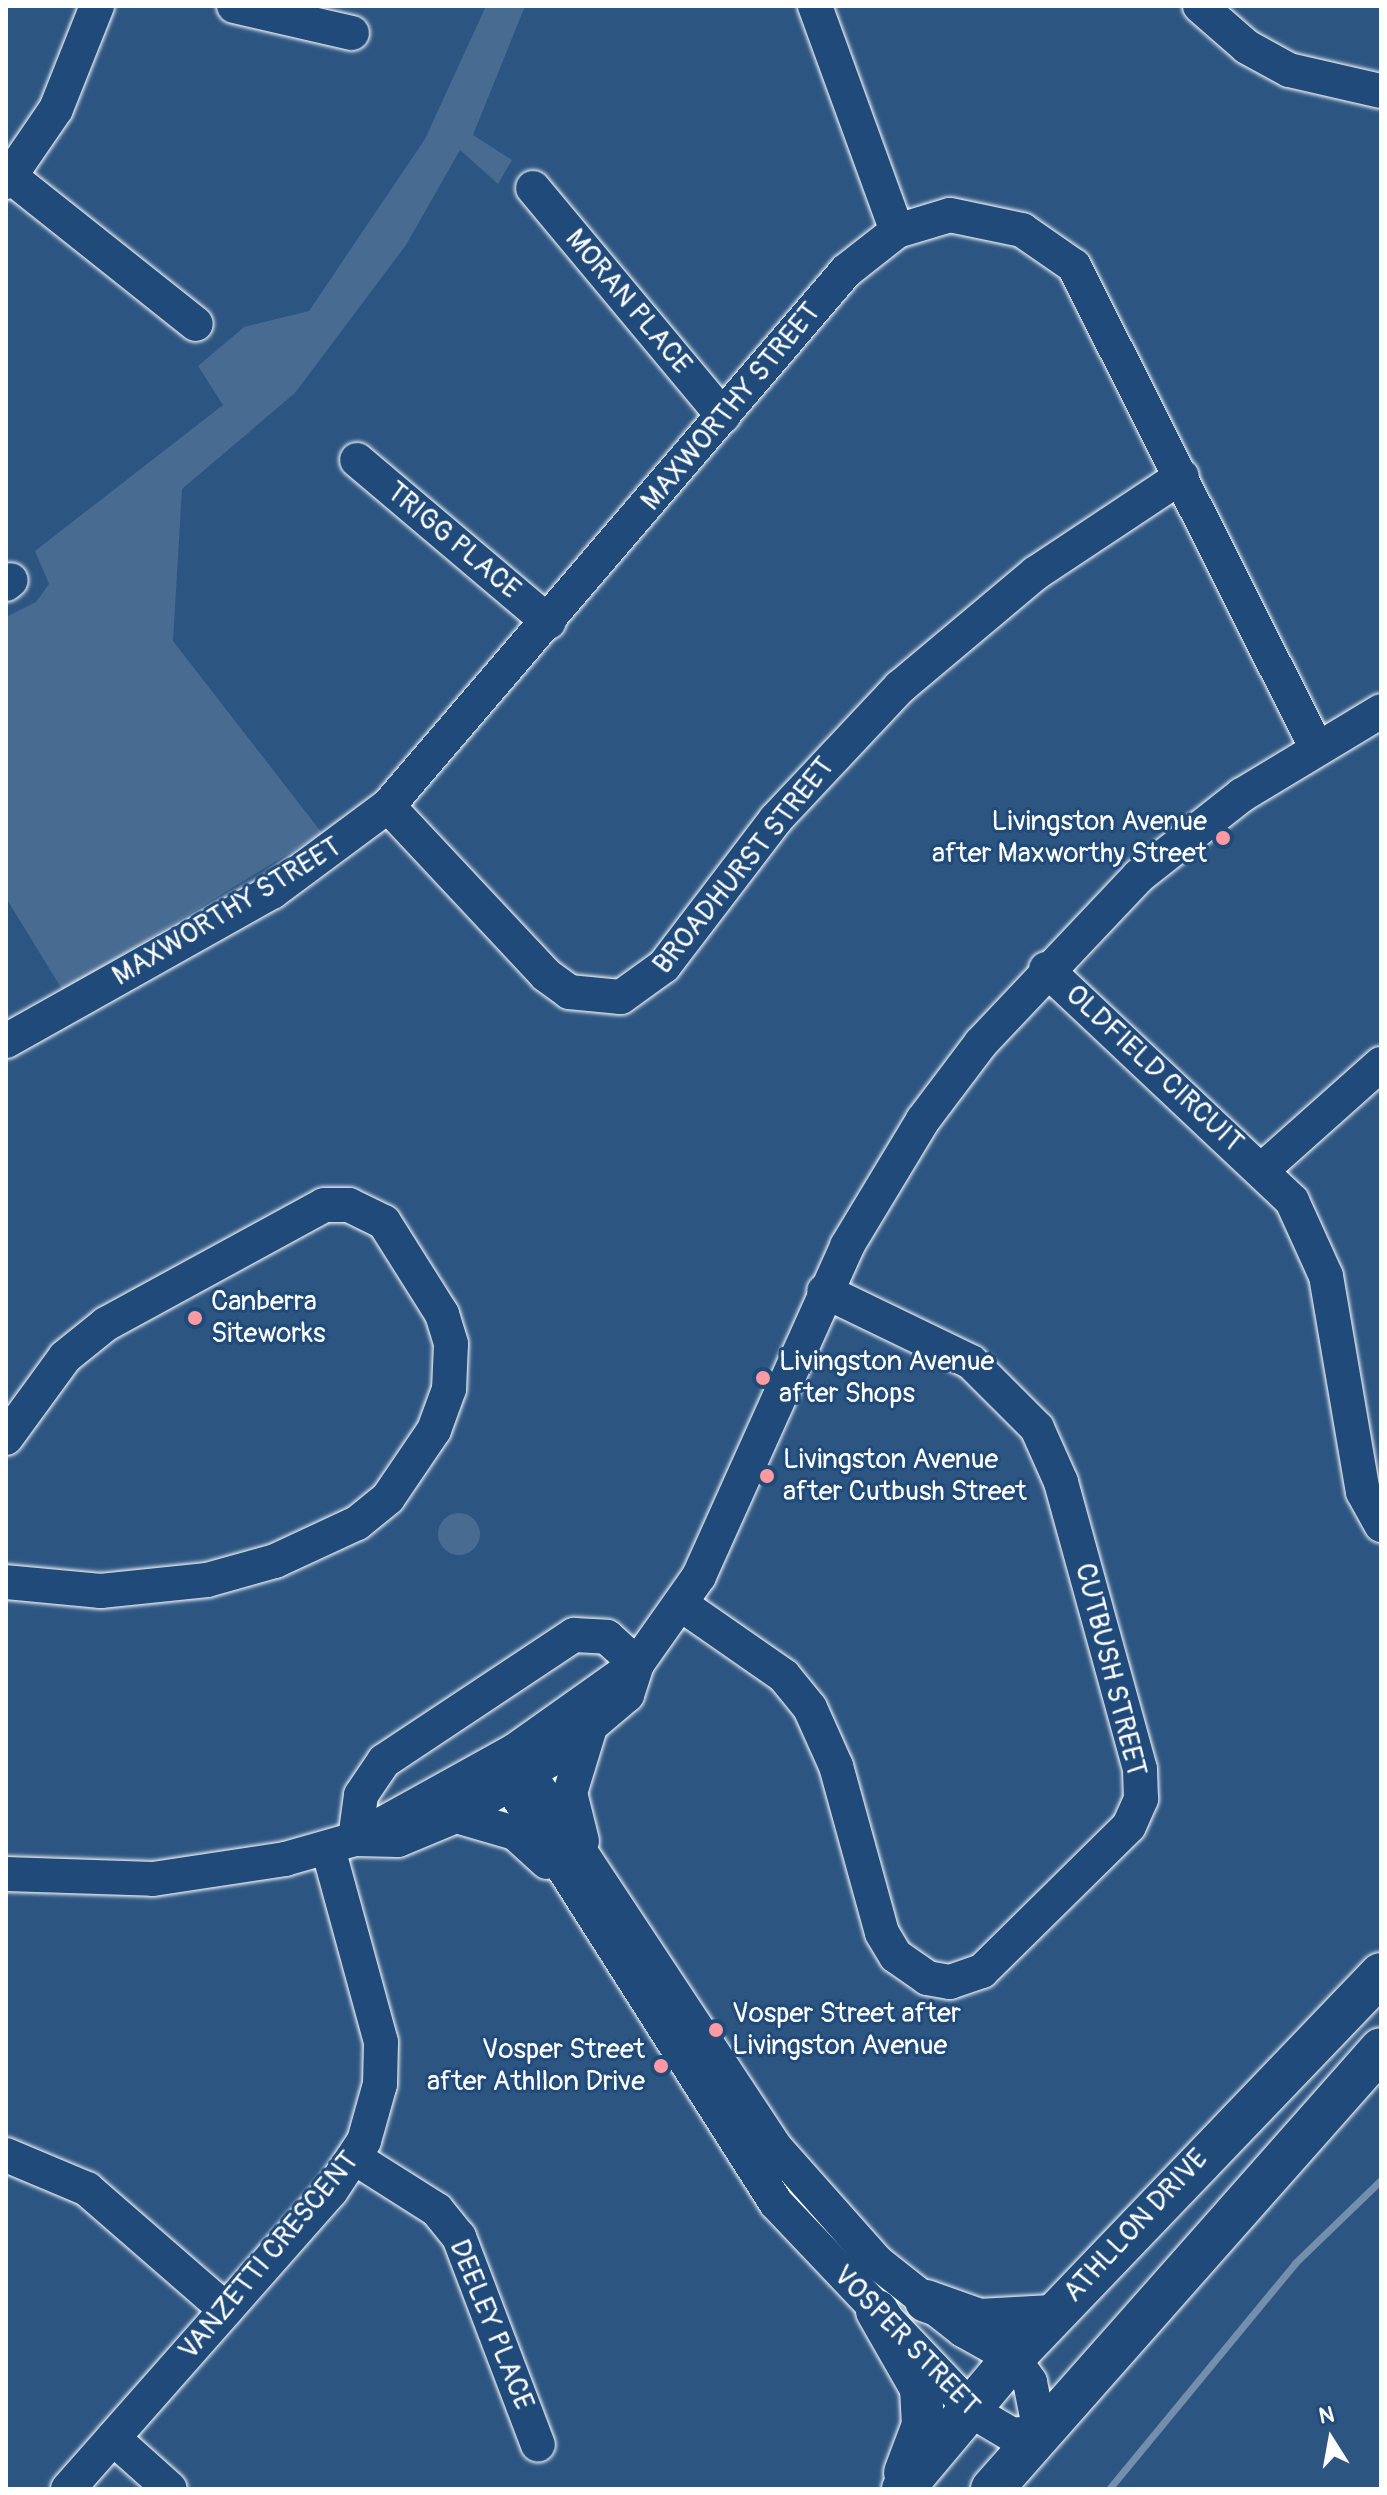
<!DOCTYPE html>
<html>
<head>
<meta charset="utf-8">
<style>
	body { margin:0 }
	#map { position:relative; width:1387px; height:2495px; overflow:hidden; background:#2c5582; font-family:Pangolin,sans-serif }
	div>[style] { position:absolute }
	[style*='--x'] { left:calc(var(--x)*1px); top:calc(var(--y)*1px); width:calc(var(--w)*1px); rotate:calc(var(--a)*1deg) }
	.green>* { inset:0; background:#486b92 }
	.round { border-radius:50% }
	.stream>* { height:7px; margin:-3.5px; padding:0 3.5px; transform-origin:3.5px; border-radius:3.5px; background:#748fad }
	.roads { filter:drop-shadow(0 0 2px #fff) drop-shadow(0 0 2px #fff) }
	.minor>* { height:34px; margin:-17px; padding:0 17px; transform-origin:17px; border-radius:17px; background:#1f4a7a }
	.major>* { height:42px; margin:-21px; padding:0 21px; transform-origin:21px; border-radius:21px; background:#1f4a7a }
	.dots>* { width:22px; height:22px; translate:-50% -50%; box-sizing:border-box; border:4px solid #1f4a7a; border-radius:50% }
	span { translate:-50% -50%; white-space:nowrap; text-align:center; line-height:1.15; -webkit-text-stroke:6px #1f4a7a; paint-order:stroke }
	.street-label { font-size:28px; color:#fff }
	.poi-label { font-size:28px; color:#fff }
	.right { translate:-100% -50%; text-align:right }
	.left { translate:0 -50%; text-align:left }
	.frame { position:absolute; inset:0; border:8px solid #fff; pointer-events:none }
	.north { position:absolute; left:1291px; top:2399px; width:80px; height:80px; -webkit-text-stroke:6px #1f4a7a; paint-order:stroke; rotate:349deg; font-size:22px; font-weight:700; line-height:32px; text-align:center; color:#fff }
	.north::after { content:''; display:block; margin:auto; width:28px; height:36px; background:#fff; clip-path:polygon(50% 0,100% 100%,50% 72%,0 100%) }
</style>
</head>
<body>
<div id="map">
	<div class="green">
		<div style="clip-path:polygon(486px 6px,525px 6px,473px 135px,512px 160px,498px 184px,460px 150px,406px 245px,295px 393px,182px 489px,173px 641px,322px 833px,63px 991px,6px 898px,6px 617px,36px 602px,49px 584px,35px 551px,223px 405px,198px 366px,244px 327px,309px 311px,425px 139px)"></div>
		<div class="round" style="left:438px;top:1513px;width:42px;height:42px"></div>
	</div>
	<div class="stream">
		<div style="--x:1109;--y:2489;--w:293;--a:-50.5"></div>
		<div style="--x:1295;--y:2263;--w:120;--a:-44"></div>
	</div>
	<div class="roads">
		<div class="minor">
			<div style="--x:234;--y:6;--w:121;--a:12.9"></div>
			<div style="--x:815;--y:6;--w:239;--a:70"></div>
			<div style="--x:1200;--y:6;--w:62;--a:41.1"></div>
			<div style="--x:1247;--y:47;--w:48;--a:28.7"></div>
			<div style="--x:1289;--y:70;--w:94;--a:12.9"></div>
			<div style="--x:11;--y:177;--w:236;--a:38.5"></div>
			<div style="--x:6;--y:182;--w:88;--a:-55.6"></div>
			<div style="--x:56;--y:109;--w:111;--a:-68.3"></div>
			<div style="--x:533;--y:188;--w:297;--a:50.2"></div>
			<div style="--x:357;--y:460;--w:251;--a:40.2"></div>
			<div style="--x:6;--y:584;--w:6;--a:-39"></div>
			<div style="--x:388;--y:806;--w:231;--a:46.9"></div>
			<div style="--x:546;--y:975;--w:29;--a:36"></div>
			<div style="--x:569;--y:992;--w:52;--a:5.5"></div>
			<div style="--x:621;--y:997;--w:53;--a:-35.8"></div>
			<div style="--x:664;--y:966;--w:185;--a:-52.7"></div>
			<div style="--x:776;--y:819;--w:181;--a:-46.8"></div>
			<div style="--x:900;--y:687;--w:177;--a:-40"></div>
			<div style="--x:1036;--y:573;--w:175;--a:-33.6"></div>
			<div style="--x:1046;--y:969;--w:338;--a:43.3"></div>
			<div style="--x:1292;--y:1201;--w:82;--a:65.6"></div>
			<div style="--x:1326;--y:1276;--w:219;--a:80.3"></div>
			<div style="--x:1363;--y:1492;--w:38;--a:61"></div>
			<div style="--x:6;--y:1041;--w:305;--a:-29.3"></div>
			<div style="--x:272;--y:892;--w:144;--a:-36.6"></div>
			<div style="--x:388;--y:806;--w:704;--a:-49.43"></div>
			<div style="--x:846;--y:271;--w:65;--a:-38.1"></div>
			<div style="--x:897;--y:231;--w:55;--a:-16.8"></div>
			<div style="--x:950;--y:215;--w:74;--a:11.8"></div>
			<div style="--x:1022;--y:230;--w:63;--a:34.7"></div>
			<div style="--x:1074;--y:266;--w:538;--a:63.29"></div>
			<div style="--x:1263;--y:1169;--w:158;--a:-41.7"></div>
			<div style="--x:6;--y:1438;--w:100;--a:-53.9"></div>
			<div style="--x:65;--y:1357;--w:53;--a:-38.8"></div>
			<div style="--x:106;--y:1324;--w:248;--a:-28.6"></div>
			<div style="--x:324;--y:1205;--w:25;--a:0"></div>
			<div style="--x:349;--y:1205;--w:39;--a:26"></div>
			<div style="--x:384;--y:1222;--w:109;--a:57.8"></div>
			<div style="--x:442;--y:1314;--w:31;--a:73"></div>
			<div style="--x:451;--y:1344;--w:45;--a:92.5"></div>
			<div style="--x:449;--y:1389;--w:44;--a:110.1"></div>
			<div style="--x:434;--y:1430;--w:82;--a:124.1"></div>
			<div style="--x:388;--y:1498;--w:40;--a:141"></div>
			<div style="--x:357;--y:1523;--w:90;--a:155.1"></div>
			<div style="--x:275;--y:1561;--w:71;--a:164.4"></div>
			<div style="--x:207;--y:1580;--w:107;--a:174.1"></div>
			<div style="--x:101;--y:1591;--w:95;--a:-174.6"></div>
			<div style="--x:682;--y:1605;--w:124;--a:34.8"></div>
			<div style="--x:784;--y:1676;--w:41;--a:50.9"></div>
			<div style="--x:810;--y:1708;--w:64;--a:65.9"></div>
			<div style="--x:836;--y:1766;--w:173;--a:74.6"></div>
			<div style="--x:882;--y:1933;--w:27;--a:59"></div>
			<div style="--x:896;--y:1956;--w:38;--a:35"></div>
			<div style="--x:927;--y:1978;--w:23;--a:10"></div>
			<div style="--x:950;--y:1982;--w:34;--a:-19"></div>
			<div style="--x:982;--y:1971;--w:206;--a:-44.6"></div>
			<div style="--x:1129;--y:1826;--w:30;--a:-66"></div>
			<div style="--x:1141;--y:1799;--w:30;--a:-92"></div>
			<div style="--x:1140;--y:1769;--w:298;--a:-105.4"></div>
			<div style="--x:1061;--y:1482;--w:59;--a:-114"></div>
			<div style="--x:1037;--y:1428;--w:93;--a:-135"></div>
			<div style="--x:971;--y:1362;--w:163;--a:-154.2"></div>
			<div style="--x:496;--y:1762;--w:522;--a:57.59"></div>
			<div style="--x:776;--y:2203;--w:289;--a:46.5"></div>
			<div style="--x:975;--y:2413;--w:43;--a:30.7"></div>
			<div style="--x:1012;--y:2435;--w:28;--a:-6"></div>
			<div style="--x:1040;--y:2432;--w:51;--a:-101.3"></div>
			<div style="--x:1030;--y:2382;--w:29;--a:-125"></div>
			<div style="--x:1013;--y:2358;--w:57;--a:-150.8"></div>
			<div style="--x:963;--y:2330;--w:110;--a:-141.7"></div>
			<div style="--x:877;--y:2262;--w:154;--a:-131.6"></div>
			<div style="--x:775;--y:2147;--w:474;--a:-123.4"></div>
			<div style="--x:456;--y:1816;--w:61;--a:16.1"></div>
			<div style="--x:515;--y:1833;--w:43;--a:42.2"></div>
			<div style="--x:355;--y:1839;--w:182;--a:-29"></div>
			<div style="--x:514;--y:1751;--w:151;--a:-35.3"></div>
			<div style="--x:637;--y:1664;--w:108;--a:-54.8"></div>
			<div style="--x:699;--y:1576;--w:362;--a:-65.8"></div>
			<div style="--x:847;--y:1246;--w:147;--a:-58.9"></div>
			<div style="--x:923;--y:1120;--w:96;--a:-53"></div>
			<div style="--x:981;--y:1043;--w:230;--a:-46.6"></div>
			<div style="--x:1139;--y:876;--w:131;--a:-38.2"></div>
			<div style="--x:1242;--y:795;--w:162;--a:-31.1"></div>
			<div style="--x:355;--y:1839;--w:44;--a:-82.2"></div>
			<div style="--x:361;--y:1795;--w:41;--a:-55.9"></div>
			<div style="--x:384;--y:1761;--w:228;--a:-33.6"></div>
			<div style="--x:574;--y:1635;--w:33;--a:3"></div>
			<div style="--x:607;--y:1637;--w:40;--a:42"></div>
			<div style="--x:582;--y:1841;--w:49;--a:-104"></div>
			<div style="--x:570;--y:1793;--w:65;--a:-73"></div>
			<div style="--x:6;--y:1874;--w:147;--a:1.9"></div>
			<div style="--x:153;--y:1879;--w:134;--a:-8.6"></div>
			<div style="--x:285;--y:1859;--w:73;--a:-15.9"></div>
			<div style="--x:355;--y:1839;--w:43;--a:1.3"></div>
			<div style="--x:398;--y:1840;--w:63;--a:-22.5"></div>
			<div style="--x:456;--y:1816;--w:109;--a:-30.8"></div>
			<div style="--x:550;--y:1760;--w:101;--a:-40.2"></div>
			<div style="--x:627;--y:1695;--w:33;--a:-72"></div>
			<div style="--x:6;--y:2155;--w:88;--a:22.8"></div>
			<div style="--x:87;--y:2189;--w:184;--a:41"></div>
			<div style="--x:355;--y:2158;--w:97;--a:32.4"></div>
			<div style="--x:437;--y:2210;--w:35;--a:51"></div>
			<div style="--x:459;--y:2237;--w:222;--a:69.2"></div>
			<div style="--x:113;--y:2438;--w:76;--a:41.8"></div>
			<div style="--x:68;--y:2489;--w:397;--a:-48.6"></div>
			<div style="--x:331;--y:2191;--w:60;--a:-56.6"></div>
			<div style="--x:364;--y:2141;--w:59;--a:-74.3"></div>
			<div style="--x:380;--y:2084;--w:42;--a:-88.6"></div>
			<div style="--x:381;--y:2042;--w:201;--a:-105.3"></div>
		</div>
		<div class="major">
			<div style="--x:926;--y:2301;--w:56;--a:19.7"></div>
			<div style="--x:979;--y:2320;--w:73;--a:-3.1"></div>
			<div style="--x:877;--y:2311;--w:89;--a:60.3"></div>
			<div style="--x:921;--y:2388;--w:37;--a:87"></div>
			<div style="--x:923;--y:2425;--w:51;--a:110.6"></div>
			<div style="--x:903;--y:2489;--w:171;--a:-50"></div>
			<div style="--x:1013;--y:2358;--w:532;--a:-46.22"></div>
			<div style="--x:992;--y:2489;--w:587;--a:-48.52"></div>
		</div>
	</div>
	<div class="dots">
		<div style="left:1223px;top:838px;background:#ff9aa2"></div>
		<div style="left:195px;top:1318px;background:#ff9aa2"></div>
		<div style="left:763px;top:1378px;background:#ff9aa2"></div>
		<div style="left:767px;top:1476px;background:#ff9aa2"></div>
		<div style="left:716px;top:2030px;background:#ff9aa2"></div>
		<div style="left:661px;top:2066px;background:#ff9aa2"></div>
	</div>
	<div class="street-label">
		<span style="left:628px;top:302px;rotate:50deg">MORAN PLACE</span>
		<span style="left:731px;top:407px;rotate:-50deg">MAXWORTHY STREET</span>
		<span style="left:453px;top:541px;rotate:40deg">TRIGG PLACE</span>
		<span style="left:744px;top:866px;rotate:-51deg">BROADHURST STREET</span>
		<span style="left:227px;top:912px;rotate:-31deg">MAXWORTHY STREET</span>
		<span style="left:1154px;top:1069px;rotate:43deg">OLDFIELD CIRCUIT</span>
		<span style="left:1110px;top:1670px;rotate:76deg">CUTBUSH STREET</span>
		<span style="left:1136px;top:2226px;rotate:-47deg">ATHLLON DRIVE</span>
		<span style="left:269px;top:2256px;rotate:-50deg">VANZETTI CRESCENT</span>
		<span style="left:491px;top:2325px;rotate:68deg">DEELEY PLACE</span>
		<span style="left:906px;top:2341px;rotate:46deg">VOSPER STREET</span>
	</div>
	<div class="poi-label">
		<span class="right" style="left:1207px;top:838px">Livingston Avenue<br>after Maxworthy Street</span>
		<span class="left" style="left:211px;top:1318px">Canberra<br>Siteworks</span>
		<span class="left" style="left:779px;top:1378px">Livingston Avenue<br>after Shops</span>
		<span class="left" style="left:783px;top:1476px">Livingston Avenue<br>after Cutbush Street</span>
		<span class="left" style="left:732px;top:2030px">Vosper Street after<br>Livingston Avenue</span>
		<span class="right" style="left:645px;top:2066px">Vosper Street<br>after Athllon Drive</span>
	</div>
	<div class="frame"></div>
	<div class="north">N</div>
</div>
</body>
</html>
